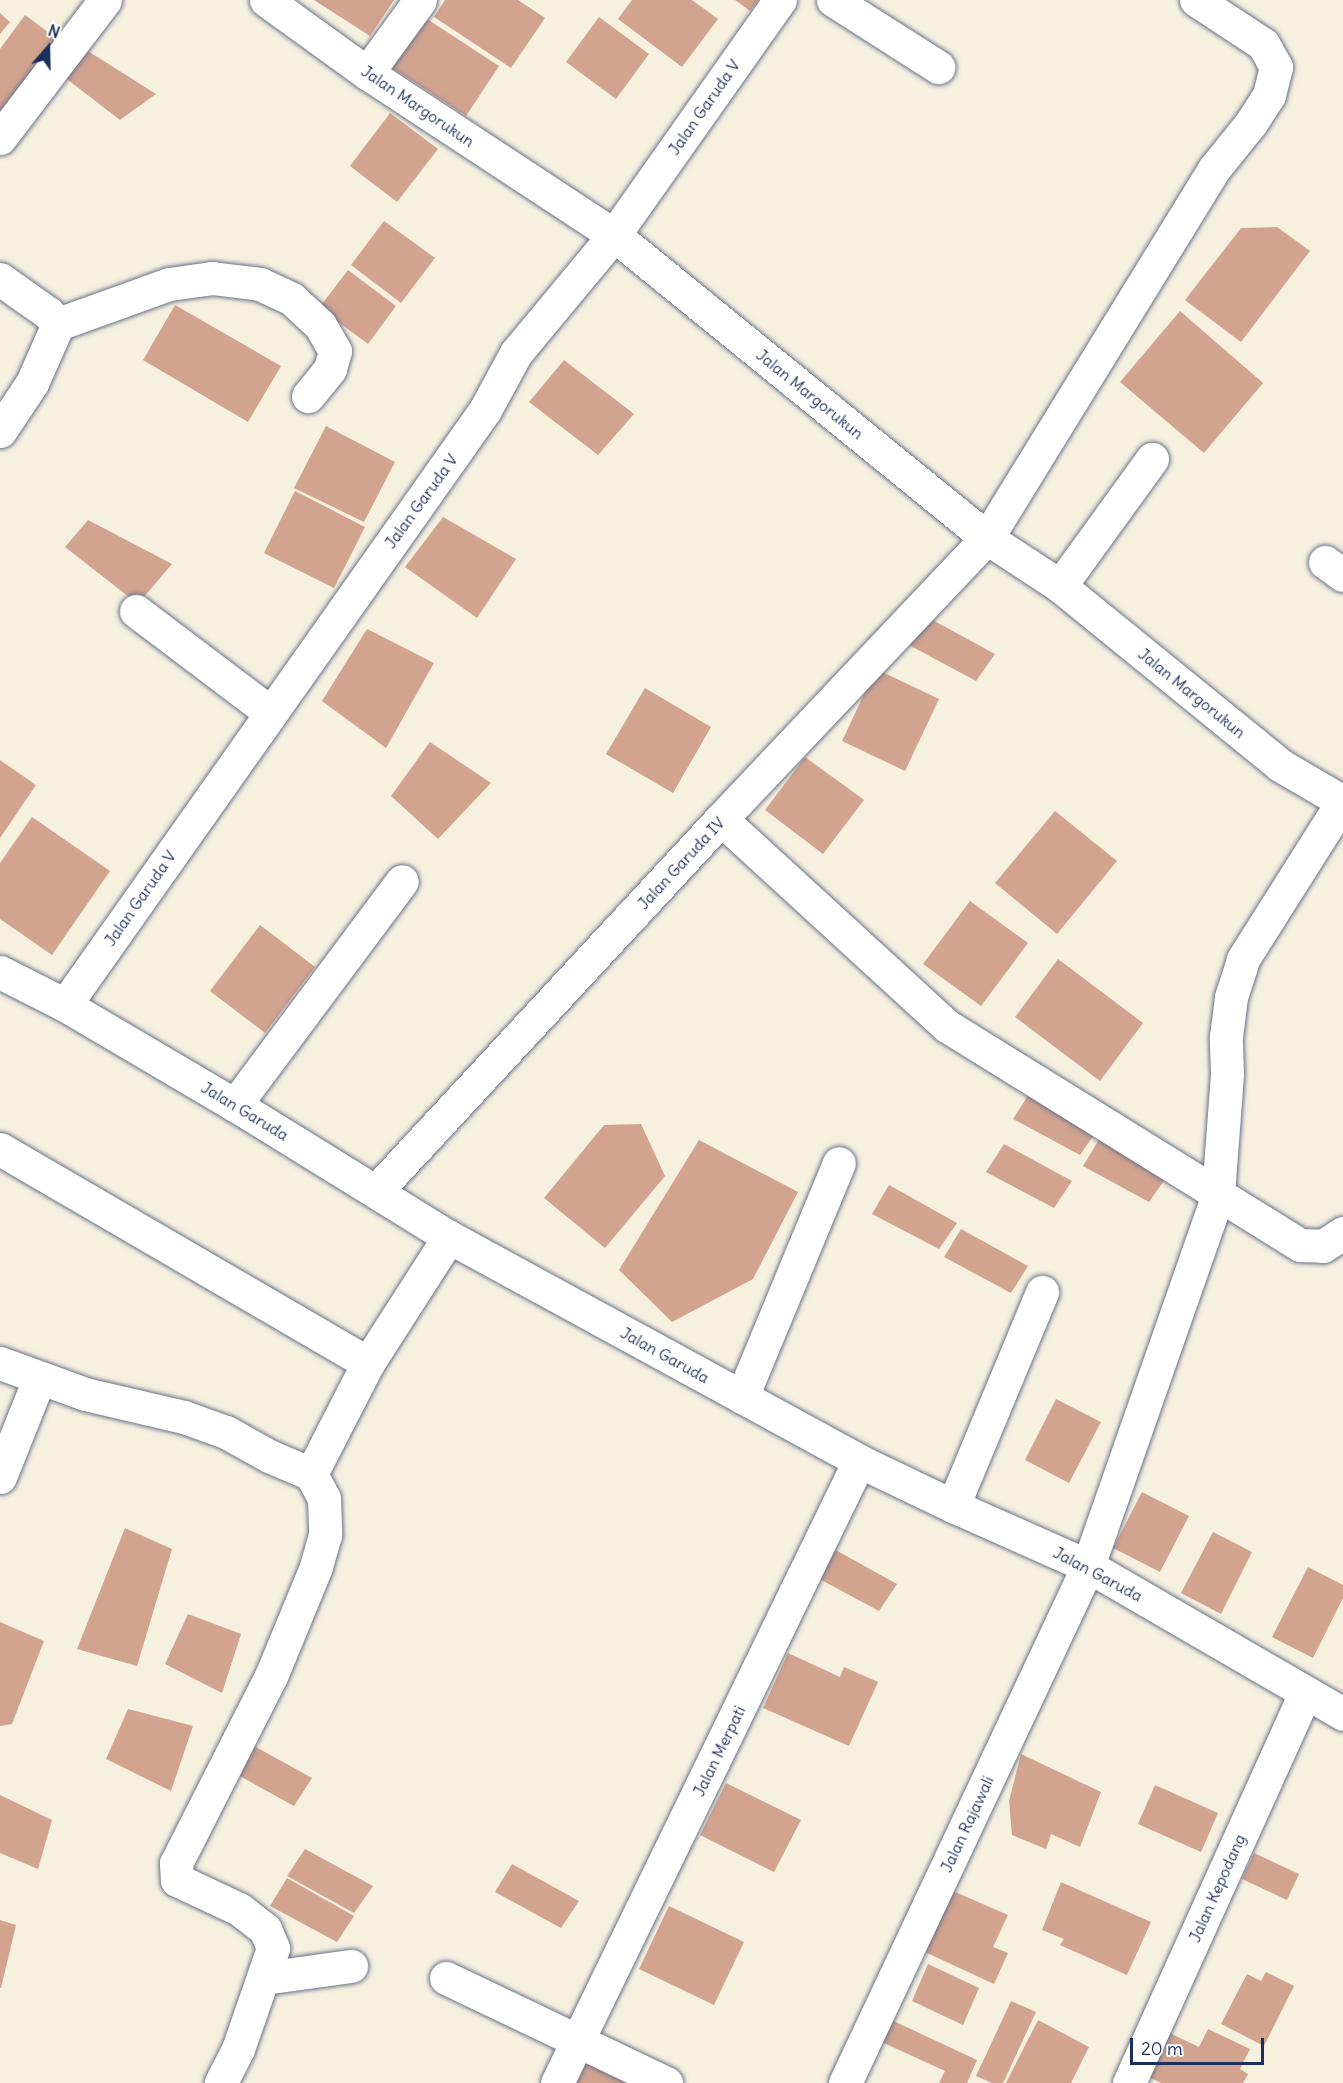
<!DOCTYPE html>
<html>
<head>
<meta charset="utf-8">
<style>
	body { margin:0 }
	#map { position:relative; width:1343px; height:2083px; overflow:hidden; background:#f6f0df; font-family:Delius,sans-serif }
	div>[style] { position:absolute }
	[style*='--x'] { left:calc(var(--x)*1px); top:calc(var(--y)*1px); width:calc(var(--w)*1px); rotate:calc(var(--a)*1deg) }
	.building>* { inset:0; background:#d2a38f }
	.roads { filter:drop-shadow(0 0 2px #68738b) drop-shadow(0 0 2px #68738b) }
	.minor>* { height:33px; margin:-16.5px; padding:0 16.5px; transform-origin:16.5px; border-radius:16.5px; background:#fff }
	span { translate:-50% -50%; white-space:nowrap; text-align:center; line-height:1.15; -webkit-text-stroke:4.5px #fff; paint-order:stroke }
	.street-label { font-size:16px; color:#1b2f5e }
	.north { position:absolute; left:18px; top:18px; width:60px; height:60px; -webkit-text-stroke:4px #fff; paint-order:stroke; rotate:20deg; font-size:16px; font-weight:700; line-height:24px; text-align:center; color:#1b2f5e }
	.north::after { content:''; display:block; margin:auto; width:21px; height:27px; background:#1b2f5e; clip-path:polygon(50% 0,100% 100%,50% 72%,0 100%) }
	.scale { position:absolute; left:1130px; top:2038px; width:134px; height:27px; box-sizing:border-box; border:3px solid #1b2f5e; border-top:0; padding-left:8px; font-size:18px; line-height:21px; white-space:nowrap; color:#1b2f5e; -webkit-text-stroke:4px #fff; paint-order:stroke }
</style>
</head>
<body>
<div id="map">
	<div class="building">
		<div style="clip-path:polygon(314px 0,394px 0,370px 36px)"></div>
		<div style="clip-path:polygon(445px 0,518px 0,545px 18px,511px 68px,434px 17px)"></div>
		<div style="clip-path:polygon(632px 0,692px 0,718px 19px,682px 67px,618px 19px)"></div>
		<div style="clip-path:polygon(735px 0,758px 0,750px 11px)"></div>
		<div style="clip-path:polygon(0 13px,10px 22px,0 34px)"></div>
		<div style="clip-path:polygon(25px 15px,69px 48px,0 120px,0 49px)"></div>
		<div style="clip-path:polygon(421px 15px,499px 66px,466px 116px,388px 65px)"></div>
		<div style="clip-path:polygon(599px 17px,649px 54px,616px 99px,566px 62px)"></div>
		<div style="clip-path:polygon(83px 48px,156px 94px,120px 120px,59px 73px)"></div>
		<div style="clip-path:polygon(390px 113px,438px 149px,397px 202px,350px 166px)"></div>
		<div style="clip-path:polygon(384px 221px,435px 258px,401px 303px,351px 265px)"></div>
		<div style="clip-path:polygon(1277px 227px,1310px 251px,1241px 342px,1185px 300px,1241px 228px)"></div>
		<div style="clip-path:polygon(348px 270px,396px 306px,368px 344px,319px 308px)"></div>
		<div style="clip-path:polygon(175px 305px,281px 366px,248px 422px,143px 360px)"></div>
		<div style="clip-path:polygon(1180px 311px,1263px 383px,1204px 453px,1120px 382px)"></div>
		<div style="clip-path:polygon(564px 360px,634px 414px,598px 455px,529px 402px)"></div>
		<div style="clip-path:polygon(326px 426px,395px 462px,364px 522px,294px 488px)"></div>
		<div style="clip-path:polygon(295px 491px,365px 527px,334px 588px,264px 553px)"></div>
		<div style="clip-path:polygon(443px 517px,516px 559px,477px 618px,405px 567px)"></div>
		<div style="clip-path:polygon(88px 520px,172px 564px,138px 604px,65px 547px)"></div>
		<div style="clip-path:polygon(927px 617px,995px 654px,976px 681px,909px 645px)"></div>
		<div style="clip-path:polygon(367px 629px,434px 663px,386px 748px,322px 701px)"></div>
		<div style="clip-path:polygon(876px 669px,939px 699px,905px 771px,842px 741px)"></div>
		<div style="clip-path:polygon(645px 688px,711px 727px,673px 793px,606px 754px)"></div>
		<div style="clip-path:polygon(430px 742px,491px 783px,438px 839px,391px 796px)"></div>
		<div style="clip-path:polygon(805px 757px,864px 800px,823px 854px,765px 810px)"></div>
		<div style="clip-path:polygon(0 760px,36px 785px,0 838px)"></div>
		<div style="clip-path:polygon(1055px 811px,1117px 861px,1057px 934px,995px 883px)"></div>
		<div style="clip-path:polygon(32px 817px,110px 871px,52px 955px,0 919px,0 863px)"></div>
		<div style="clip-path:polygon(970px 901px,1028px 943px,981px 1006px,923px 964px)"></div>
		<div style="clip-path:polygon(260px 925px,315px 967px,265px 1033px,210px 991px)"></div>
		<div style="clip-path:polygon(1058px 959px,1143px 1023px,1100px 1081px,1015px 1017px)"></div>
		<div style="clip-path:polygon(1031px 1091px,1098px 1129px,1080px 1155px,1013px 1119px)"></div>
		<div style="clip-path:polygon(641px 1124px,665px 1176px,605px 1248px,544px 1198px,604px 1125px)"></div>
		<div style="clip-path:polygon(1100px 1138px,1168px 1175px,1149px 1202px,1083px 1166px)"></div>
		<div style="clip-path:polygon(699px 1140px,798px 1192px,753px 1279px,672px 1322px,619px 1270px)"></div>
		<div style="clip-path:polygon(1004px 1144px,1072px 1181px,1054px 1208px,986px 1172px)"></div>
		<div style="clip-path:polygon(889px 1185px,957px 1223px,939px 1249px,872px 1214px)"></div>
		<div style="clip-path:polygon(961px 1229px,1028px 1266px,1011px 1293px,944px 1257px)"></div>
		<div style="clip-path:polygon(1056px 1399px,1101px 1422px,1069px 1483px,1025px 1460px)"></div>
		<div style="clip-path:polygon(1142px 1492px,1189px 1516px,1160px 1572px,1113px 1548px)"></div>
		<div style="clip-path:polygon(125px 1528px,172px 1549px,137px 1666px,77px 1649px)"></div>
		<div style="clip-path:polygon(1213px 1532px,1252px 1552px,1221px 1614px,1181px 1593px)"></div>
		<div style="clip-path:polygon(830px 1547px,897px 1584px,879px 1611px,812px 1575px)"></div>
		<div style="clip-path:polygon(1308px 1567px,1343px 1585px,1343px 1598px,1313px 1658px,1272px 1637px)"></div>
		<div style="clip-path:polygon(188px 1614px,241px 1634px,222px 1693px,165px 1664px)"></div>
		<div style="clip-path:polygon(0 1622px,44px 1641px,12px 1724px,0 1726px)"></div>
		<div style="clip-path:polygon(788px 1653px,840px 1677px,844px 1667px,878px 1682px,849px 1746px,763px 1708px)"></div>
		<div style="clip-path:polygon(128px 1709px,193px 1726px,171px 1791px,106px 1759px)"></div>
		<div style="clip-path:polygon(245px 1741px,312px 1778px,294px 1806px,227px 1769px)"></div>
		<div style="clip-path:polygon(1021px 1754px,1101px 1792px,1080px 1847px,1051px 1834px,1046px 1849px,1012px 1835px,1009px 1801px)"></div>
		<div style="clip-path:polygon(726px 1783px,801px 1820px,774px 1872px,700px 1835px)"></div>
		<div style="clip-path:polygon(1155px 1785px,1218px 1813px,1201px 1852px,1138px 1824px)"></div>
		<div style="clip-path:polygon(0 1795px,52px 1820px,38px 1869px,0 1853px)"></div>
		<div style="clip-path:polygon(305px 1849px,373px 1886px,354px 1913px,287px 1876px)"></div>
		<div style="clip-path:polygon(1254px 1853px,1299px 1874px,1287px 1900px,1242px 1879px)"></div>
		<div style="clip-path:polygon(512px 1864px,579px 1901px,561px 1928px,495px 1892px)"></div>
		<div style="clip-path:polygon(287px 1878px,354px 1916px,337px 1942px,270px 1906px)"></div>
		<div style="clip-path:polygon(1061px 1882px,1151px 1922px,1127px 1975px,1060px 1945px,1064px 1939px,1042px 1930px)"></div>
		<div style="clip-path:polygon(953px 1891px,1008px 1915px,993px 1947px,1008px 1953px,994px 1984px,925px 1952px)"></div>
		<div style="clip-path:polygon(669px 1906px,744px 1942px,714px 2005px,639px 1969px)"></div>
		<div style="clip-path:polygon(0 1920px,16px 1925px,1px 1988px,0 1988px)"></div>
		<div style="clip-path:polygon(928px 1964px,979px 1988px,963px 2025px,912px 2001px)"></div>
		<div style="clip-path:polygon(1266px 1972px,1294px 1986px,1264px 2046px,1221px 2024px,1247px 1974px,1261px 1981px)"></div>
		<div style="clip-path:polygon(1011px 2001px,1036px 2012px,1003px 2083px,992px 2083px,976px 2076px)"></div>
		<div style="clip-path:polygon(885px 2017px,977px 2060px,967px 2083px,939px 2083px,945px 2071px,875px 2039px)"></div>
		<div style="clip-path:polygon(1038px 2020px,1089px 2047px,1071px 2083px,1006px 2083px)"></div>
		<div style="clip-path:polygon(1159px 2028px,1199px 2047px,1208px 2029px,1250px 2049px,1240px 2069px,1248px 2074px,1243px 2083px,1161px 2083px,1139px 2072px)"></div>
		<div style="clip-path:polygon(580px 2048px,643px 2083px,576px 2083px,562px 2076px)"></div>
	</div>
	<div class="roads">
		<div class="minor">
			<div style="--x:266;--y:0;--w:125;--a:35.9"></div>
			<div style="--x:367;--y:73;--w:295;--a:33.3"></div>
			<div style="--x:614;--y:235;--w:481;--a:39.1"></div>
			<div style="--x:987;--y:538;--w:87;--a:33.3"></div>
			<div style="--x:1060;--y:586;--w:284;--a:39.1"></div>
			<div style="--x:1280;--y:765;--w:73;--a:30.4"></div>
			<div style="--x:833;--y:0;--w:125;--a:32.5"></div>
			<div style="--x:367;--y:73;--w:90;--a:-54"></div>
			<div style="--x:0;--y:138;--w:173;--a:-52.7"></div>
			<div style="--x:0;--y:279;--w:59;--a:35.3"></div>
			<div style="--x:48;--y:313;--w:15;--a:48"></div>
			<div style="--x:58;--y:324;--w:118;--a:-19.8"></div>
			<div style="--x:169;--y:284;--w:43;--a:-7.9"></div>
			<div style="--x:212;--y:278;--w:48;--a:7.1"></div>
			<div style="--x:260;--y:284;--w:35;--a:25"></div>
			<div style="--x:292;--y:299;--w:38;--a:43"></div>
			<div style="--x:320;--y:325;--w:30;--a:60"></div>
			<div style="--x:335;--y:351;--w:19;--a:106"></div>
			<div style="--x:330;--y:369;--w:35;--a:129"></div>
			<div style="--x:0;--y:431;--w:58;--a:-56.3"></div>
			<div style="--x:32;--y:383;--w:64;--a:-66.2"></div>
			<div style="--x:1325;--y:562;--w:22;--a:36"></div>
			<div style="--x:1060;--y:586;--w:157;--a:-54.1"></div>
			<div style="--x:136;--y:611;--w:169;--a:37.1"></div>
			<div style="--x:721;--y:819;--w:306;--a:42.5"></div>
			<div style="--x:947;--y:1026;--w:415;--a:31.8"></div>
			<div style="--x:1300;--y:1245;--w:23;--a:2"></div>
			<div style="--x:1323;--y:1246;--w:24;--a:-33"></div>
			<div style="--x:0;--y:972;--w:73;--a:26.9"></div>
			<div style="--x:65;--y:1005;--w:197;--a:30.5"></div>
			<div style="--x:235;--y:1105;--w:251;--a:31.7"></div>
			<div style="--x:449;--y:1237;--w:467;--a:28.6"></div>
			<div style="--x:859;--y:1461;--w:104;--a:25.6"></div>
			<div style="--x:953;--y:1506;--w:148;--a:24"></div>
			<div style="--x:1088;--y:1566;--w:295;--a:30.1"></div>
			<div style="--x:65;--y:1005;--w:728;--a:-54.78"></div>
			<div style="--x:485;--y:410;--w:65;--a:-61.5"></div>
			<div style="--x:516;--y:353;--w:153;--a:-50.3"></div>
			<div style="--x:614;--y:235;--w:288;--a:-54.8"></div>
			<div style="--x:235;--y:1105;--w:279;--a:-53.3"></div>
			<div style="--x:0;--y:1149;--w:426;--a:30.2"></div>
			<div style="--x:368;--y:1363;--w:150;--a:-57.3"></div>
			<div style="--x:377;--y:1190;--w:506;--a:-47.16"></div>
			<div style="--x:721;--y:819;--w:387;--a:-46.6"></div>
			<div style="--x:987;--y:538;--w:433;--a:-58.4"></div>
			<div style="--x:1214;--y:169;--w:59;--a:-51.2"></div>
			<div style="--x:1251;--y:123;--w:33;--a:-57"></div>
			<div style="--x:1269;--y:95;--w:29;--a:-76"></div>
			<div style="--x:1276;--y:67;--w:26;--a:-119"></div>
			<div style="--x:1263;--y:44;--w:80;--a:-146.7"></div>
			<div style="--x:0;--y:1363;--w:90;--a:20"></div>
			<div style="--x:85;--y:1394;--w:102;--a:13.1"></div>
			<div style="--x:184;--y:1417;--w:45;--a:19.7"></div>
			<div style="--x:226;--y:1432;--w:49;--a:29.2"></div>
			<div style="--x:269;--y:1456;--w:46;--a:23.2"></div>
			<div style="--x:311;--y:1474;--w:27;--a:62"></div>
			<div style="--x:324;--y:1498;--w:37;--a:88"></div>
			<div style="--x:325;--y:1535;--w:33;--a:106"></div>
			<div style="--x:316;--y:1567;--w:118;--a:112.4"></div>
			<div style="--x:271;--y:1676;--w:210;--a:116.9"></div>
			<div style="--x:176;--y:1863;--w:17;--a:87"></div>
			<div style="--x:177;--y:1880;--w:68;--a:25.1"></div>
			<div style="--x:239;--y:1909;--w:33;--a:38"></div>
			<div style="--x:265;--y:1929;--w:21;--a:67"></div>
			<div style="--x:273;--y:1948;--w:107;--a:109.1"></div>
			<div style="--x:238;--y:2049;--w:38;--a:117"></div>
			<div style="--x:742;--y:1397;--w:253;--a:-67.5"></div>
			<div style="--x:311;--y:1474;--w:125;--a:-62.8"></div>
			<div style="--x:0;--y:1477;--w:105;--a:-68.3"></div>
			<div style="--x:953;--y:1506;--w:232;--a:-67.4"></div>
			<div style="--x:264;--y:1978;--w:88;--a:-7.9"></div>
			<div style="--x:446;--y:1978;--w:244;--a:25.5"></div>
			<div style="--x:557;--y:2083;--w:691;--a:-64.1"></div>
			<div style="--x:845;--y:2083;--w:571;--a:-64.83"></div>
			<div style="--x:1088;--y:1566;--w:394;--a:-70.7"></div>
			<div style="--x:1218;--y:1194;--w:121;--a:-85.7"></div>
			<div style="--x:1227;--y:1073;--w:36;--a:-92"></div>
			<div style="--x:1226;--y:1037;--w:40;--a:-82.9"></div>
			<div style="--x:1231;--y:997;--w:40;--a:-72"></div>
			<div style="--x:1243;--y:959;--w:187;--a:-57.7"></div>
			<div style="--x:1129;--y:2083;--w:428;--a:-65.7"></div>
		</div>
	</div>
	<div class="street-label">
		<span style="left:418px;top:106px;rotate:34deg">Jalan Margorukun</span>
		<span style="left:704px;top:107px;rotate:-55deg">Jalan Garuda V</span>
		<span style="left:810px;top:394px;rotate:39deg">Jalan Margorukun</span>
		<span style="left:421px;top:501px;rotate:-54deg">Jalan Garuda V</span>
		<span style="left:1192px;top:693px;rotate:39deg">Jalan Margorukun</span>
		<span style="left:681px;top:863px;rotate:-47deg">Jalan Garuda IV</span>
		<span style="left:140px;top:898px;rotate:-55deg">Jalan Garuda V</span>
		<span style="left:245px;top:1111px;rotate:31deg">Jalan Garuda</span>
		<span style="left:665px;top:1355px;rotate:29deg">Jalan Garuda</span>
		<span style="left:1098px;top:1574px;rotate:28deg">Jalan Garuda</span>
		<span style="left:719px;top:1751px;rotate:-64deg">Jalan Merpati</span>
		<span style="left:967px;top:1824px;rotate:-65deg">Jalan Rajawali</span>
		<span style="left:1217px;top:1888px;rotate:-66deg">Jalan Kepodang</span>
	</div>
	<div class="north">N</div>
	<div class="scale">20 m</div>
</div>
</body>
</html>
